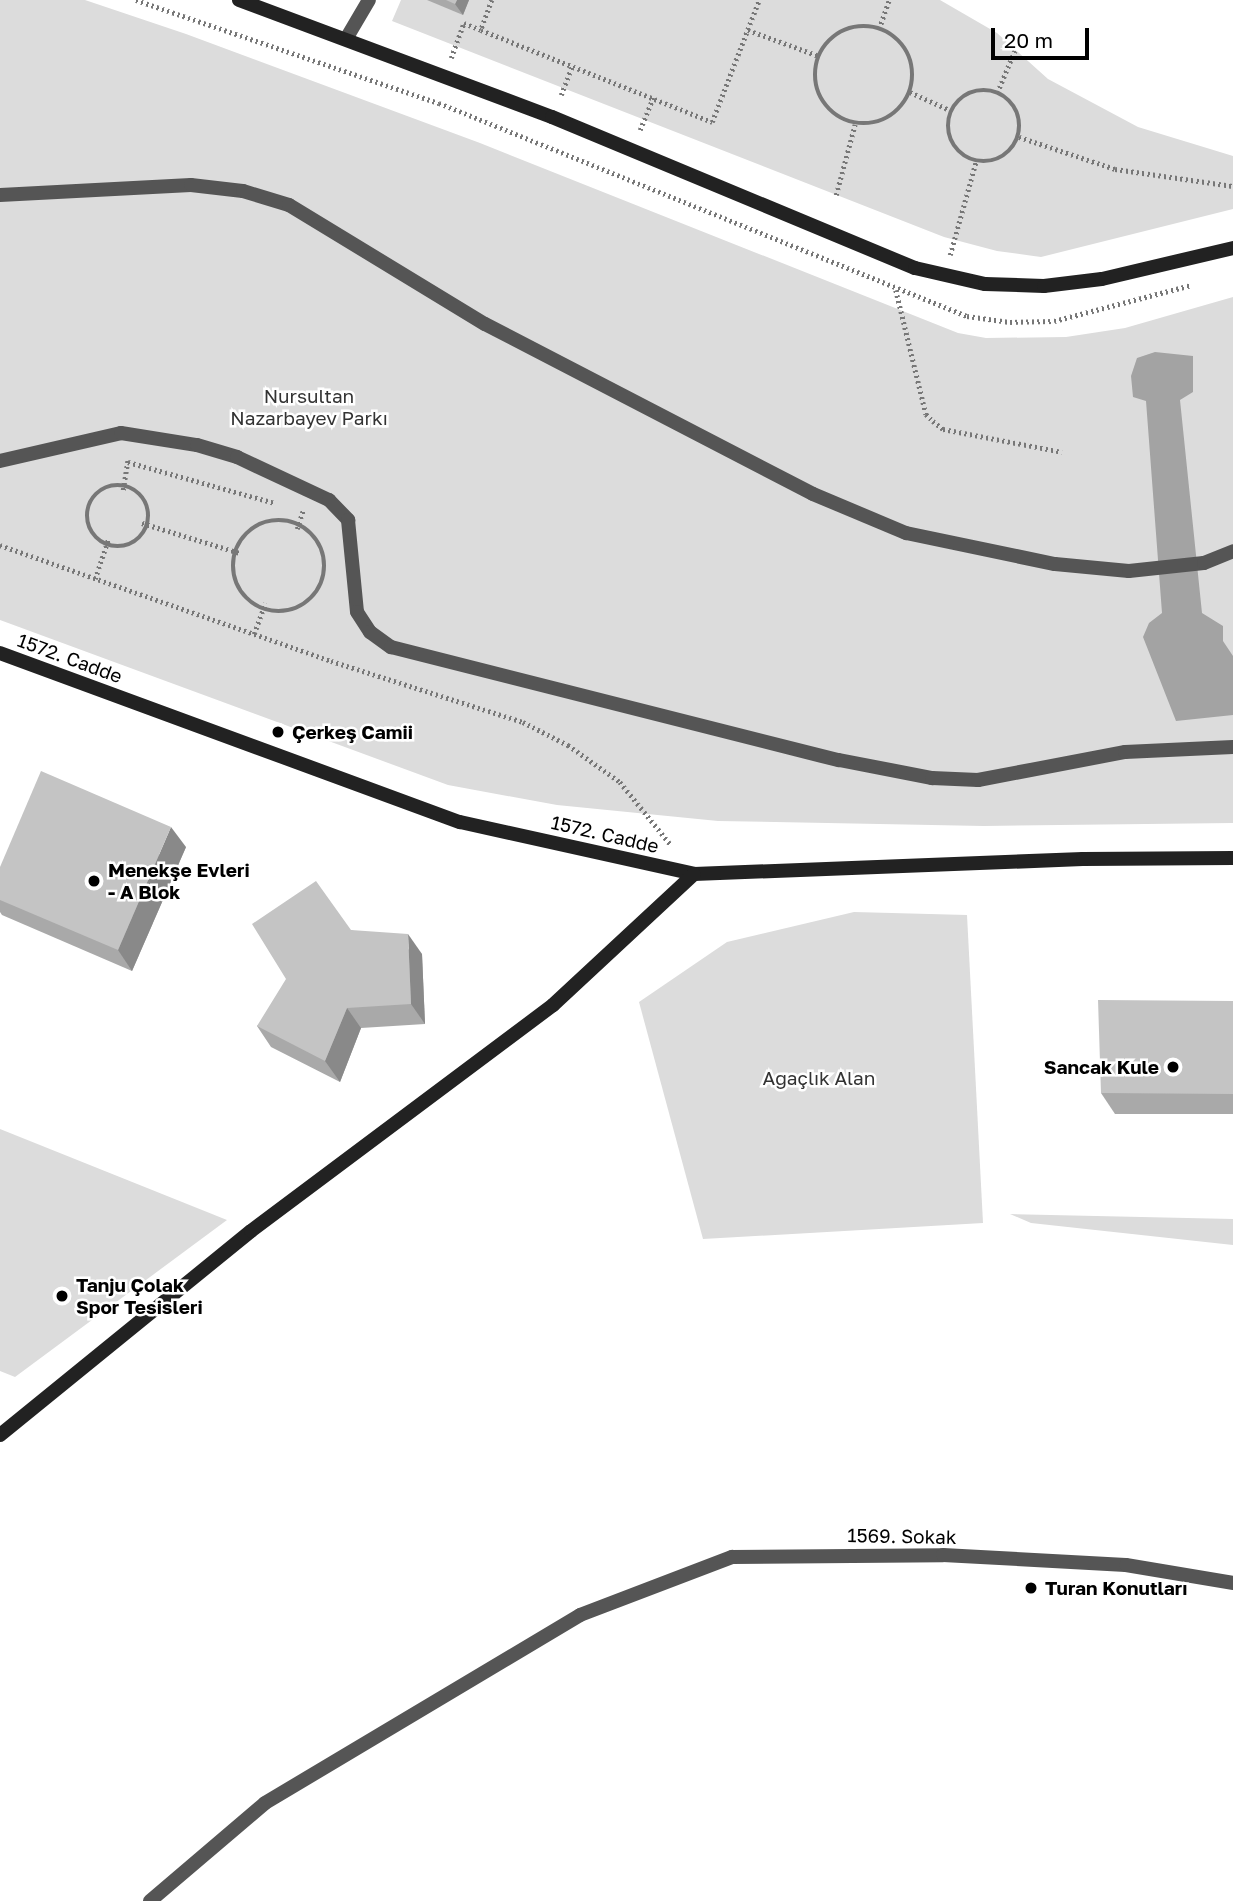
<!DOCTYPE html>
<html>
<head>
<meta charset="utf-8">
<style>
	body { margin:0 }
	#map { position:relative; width:1233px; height:1901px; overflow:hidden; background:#fff; font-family:"Golos Text",sans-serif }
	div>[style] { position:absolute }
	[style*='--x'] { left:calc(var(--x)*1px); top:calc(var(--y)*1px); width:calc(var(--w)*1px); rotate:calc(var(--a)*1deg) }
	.green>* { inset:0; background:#dcdcdc }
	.water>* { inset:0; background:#a3a3a3 }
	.path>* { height:4.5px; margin-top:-2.25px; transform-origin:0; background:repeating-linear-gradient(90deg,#777 0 2px,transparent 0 5.5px) }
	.path>.ring { margin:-2.25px; padding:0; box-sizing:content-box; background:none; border:4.5px solid #777; border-radius:50% }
	.street>* { height:14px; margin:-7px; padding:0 7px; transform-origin:7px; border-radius:7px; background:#555 }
	.secondary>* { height:14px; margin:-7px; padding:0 7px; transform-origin:7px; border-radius:7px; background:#222 }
	.wall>* { inset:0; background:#a9a9a9 }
	.shaded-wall>* { inset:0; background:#898989 }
	.building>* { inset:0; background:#c4c4c4 }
	.dots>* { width:19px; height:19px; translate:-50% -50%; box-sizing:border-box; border:4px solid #fff; border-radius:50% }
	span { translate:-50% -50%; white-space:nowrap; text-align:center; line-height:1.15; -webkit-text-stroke:5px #fff; paint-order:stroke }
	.park-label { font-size:19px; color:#333 }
	.street-label { font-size:19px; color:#000 }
	.poi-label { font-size:19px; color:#000; font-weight:700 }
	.left { translate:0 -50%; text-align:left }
	.right { translate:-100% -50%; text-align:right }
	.scale { position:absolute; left:991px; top:28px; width:98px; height:32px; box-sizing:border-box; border:4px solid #000; border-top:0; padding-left:9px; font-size:21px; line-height:24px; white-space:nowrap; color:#000; -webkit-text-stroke:5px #fff; paint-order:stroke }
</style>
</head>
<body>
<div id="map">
	<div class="green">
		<div style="clip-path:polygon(0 0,85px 0,186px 34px,480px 143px,958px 333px,986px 338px,1066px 337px,1125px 328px,1233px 297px,1233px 823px,984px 826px,718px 821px,557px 805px,448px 785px,0 620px)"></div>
		<div style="clip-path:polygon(401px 0,940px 0,997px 33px,1048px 79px,1138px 127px,1233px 156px,1233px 209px,1041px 257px,997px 251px,944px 237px,392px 21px)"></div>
		<div style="clip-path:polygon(854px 912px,967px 915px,983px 1223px,703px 1239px,639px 1002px,727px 942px)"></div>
		<div style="clip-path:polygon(0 1129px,227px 1220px,15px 1377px,0 1371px)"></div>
		<div style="clip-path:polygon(1010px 1214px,1233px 1219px,1233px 1245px,1031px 1223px)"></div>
	</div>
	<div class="water">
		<div style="clip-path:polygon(1155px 352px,1193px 356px,1193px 392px,1180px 400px,1202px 613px,1223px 626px,1223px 641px,1233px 656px,1233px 715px,1176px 721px,1143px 637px,1149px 623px,1162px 613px,1146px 401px,1133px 397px,1131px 376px,1137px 358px)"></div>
	</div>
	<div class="path">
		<div style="--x:136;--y:0;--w:320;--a:18.8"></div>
		<div style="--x:439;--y:103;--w:569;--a:21.97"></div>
		<div style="--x:967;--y:316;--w:43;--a:7.9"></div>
		<div style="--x:1010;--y:322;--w:44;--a:-1.3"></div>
		<div style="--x:1054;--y:321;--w:142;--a:-14.7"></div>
		<div style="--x:492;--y:0;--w:32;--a:110"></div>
		<div style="--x:481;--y:30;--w:249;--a:21.7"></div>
		<div style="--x:712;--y:122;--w:131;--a:-68.9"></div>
		<div class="ring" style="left:815px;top:26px;width:93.5px;height:93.5px"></div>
		<div style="--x:879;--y:29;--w:31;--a:-71"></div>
		<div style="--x:748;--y:30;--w:76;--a:20.1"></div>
		<div style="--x:451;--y:58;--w:37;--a:-70"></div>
		<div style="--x:464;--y:23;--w:18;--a:22"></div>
		<div class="ring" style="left:948px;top:90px;width:67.5px;height:67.5px"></div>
		<div style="--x:910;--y:92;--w:46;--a:24.3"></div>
		<div style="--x:997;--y:93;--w:47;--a:-67.3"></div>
		<div style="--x:561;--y:95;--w:31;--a:-69"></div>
		<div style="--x:640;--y:130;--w:35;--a:-68"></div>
		<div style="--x:1019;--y:137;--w:101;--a:18.4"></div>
		<div style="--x:1115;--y:169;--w:119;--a:8.2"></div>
		<div style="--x:836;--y:195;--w:73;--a:-75"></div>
		<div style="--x:950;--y:255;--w:98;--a:-74.5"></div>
		<div style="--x:896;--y:290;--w:128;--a:76.4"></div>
		<div style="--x:926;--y:414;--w:10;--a:45"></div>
		<div style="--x:933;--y:421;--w:13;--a:39"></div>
		<div style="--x:943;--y:429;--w:121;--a:10.9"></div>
		<div style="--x:128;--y:462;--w:153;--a:15.6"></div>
		<div class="ring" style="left:87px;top:485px;width:57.5px;height:57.5px"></div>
		<div style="--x:123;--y:490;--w:31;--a:-81"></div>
		<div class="ring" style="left:233px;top:520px;width:87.5px;height:87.5px"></div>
		<div style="--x:142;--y:523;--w:102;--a:17"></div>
		<div style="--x:297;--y:529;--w:19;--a:-72"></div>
		<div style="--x:0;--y:545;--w:351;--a:19.3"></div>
		<div style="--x:331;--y:661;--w:201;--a:17.6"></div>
		<div style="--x:523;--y:722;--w:51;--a:27.1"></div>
		<div style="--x:568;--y:745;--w:64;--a:35.4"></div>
		<div style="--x:620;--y:782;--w:81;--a:51"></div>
		<div style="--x:95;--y:579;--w:41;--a:-71.6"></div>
		<div style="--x:254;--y:634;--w:33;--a:-70"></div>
	</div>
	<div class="street">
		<div style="--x:346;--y:39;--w:45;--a:-59.5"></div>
		<div style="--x:0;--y:195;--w:191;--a:-3"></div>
		<div style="--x:191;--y:185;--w:52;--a:6.6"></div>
		<div style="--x:243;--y:191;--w:48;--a:16.9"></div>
		<div style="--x:289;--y:205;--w:229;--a:31.3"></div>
		<div style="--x:485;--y:324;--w:369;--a:27.4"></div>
		<div style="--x:813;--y:494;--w:101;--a:22.8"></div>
		<div style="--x:906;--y:533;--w:152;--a:11.8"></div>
		<div style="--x:1055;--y:564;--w:74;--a:5.4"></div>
		<div style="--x:1129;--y:571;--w:75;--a:-6.1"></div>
		<div style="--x:1204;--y:563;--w:31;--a:-22"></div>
		<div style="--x:0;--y:461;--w:124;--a:-13"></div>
		<div style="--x:121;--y:433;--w:77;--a:9"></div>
		<div style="--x:197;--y:445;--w:42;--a:16.7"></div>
		<div style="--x:237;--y:457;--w:102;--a:25.1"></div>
		<div style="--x:329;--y:500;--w:28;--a:46"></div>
		<div style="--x:348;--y:520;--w:92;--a:84.4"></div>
		<div style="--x:357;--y:612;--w:24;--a:57"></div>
		<div style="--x:370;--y:632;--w:26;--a:36"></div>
		<div style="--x:391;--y:647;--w:462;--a:14.2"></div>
		<div style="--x:839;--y:760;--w:95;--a:11"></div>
		<div style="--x:932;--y:778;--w:46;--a:2.5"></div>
		<div style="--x:978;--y:780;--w:150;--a:-10.8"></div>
		<div style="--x:1125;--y:752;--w:108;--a:-2.7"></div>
		<div style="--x:150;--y:1901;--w:151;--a:-40.4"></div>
		<div style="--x:265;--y:1803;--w:367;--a:-30.8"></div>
		<div style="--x:580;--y:1615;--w:163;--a:-20.9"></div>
		<div style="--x:732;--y:1557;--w:211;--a:-0.5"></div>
		<div style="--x:943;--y:1555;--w:183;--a:3.1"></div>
		<div style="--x:1126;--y:1565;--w:109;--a:9.5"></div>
	</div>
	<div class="secondary">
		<div style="--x:239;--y:0;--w:334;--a:20.5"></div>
		<div style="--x:552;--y:117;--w:393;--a:22.6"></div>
		<div style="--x:915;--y:268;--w:72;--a:12.9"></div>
		<div style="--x:985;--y:284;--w:59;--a:1.9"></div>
		<div style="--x:1044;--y:286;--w:58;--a:-6.9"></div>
		<div style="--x:1102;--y:279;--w:135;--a:-13.3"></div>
		<div style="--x:0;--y:653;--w:490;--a:20.2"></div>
		<div style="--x:460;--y:822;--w:240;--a:12.5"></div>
		<div style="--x:694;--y:874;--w:389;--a:-2.2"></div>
		<div style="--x:1083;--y:859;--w:150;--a:-0.4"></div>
		<div style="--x:0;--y:1435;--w:323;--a:-39.1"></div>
		<div style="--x:251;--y:1231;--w:377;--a:-36.8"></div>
		<div style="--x:553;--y:1005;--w:192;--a:-42.9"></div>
	</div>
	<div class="wall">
		<div style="clip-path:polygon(427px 0,469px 0,463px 15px)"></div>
		<div style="clip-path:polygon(186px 847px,132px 971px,2px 915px,0 912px,0 900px)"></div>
		<div style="clip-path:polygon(351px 930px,422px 954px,425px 1024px,361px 1028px,340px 1082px,271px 1047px,257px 1026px)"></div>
		<div style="clip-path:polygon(1233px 1001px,1233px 1114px,1115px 1114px,1101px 1093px)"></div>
	</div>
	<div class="shaded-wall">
		<div style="clip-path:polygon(457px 0,469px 0,463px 15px,455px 4px)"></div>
		<div style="clip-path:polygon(171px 827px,186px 847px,132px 971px,118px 950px)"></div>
		<div style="clip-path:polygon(408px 934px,422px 954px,425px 1024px,411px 1004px)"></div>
		<div style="clip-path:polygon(347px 1008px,361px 1028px,340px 1082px,325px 1061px)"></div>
	</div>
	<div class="building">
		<div style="clip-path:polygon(446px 0,457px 0,455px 4px)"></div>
		<div style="clip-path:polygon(41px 771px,171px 827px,118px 950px,0 900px,0 867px)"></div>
		<div style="clip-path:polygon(316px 881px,351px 930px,408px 934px,411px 1004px,347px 1008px,325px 1061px,257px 1026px,286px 979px,252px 924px)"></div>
		<div style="clip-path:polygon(1098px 1000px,1233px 1001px,1233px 1094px,1101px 1093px)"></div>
	</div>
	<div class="dots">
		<div style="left:278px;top:732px;background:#000"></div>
		<div style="left:94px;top:881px;background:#000"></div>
		<div style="left:1173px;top:1067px;background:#000"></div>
		<div style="left:62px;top:1296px;background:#000"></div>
		<div style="left:1031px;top:1588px;background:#000"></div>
	</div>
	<div class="park-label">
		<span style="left:309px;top:407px">Nursultan<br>Nazarbayev Parkı</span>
		<span style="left:819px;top:1078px">Ağaçlık Alan</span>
	</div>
	<div class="street-label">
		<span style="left:70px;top:658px;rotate:20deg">1572. Cadde</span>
		<span style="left:605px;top:834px;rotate:13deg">1572. Cadde</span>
		<span style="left:902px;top:1536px;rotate:1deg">1569. Sokak</span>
	</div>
	<div class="poi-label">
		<span class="left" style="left:292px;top:732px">Çerkeş Camii</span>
		<span class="left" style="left:108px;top:881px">Menekşe Evleri<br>- A Blok</span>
		<span class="right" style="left:1159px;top:1067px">Sancak Kule</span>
		<span class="left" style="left:76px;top:1296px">Tanju Çolak<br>Spor Tesisleri</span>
		<span class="left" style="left:1045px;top:1588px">Turan Konutları</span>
	</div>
	<div class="scale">20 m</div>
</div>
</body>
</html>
